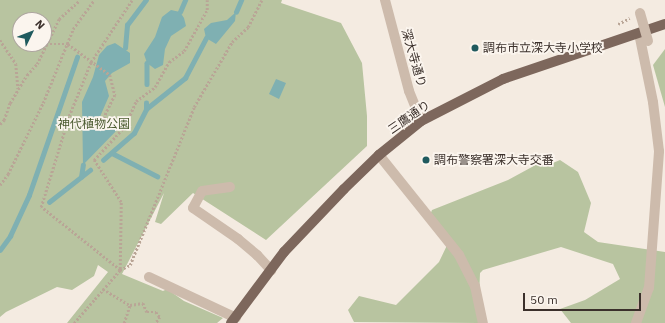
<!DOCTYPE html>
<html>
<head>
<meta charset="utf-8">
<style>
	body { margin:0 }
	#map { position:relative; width:665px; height:323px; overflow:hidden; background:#f4ebe1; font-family:"IBM Plex Sans","Noto Sans JP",sans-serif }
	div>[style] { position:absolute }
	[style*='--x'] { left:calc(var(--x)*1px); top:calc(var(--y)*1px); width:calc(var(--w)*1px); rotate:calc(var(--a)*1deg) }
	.green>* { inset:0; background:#b8c4a0 }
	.water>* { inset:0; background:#7fb0b2 }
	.stream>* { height:4.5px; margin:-2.25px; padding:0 2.25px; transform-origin:2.25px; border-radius:2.25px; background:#7fb0b2 }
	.path>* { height:2.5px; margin-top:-1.25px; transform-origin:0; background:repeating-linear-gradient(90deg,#b9a596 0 2px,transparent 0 4px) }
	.minor>* { height:10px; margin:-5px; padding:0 5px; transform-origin:5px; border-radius:5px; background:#cdbbac }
	.major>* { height:10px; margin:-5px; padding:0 5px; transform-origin:5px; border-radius:5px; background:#7d675c }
	.minor-bridge>* { height:10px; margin:-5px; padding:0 5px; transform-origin:5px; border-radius:5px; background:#cdbbac }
	.dots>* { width:11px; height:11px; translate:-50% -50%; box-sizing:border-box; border:2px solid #fbf5ee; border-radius:50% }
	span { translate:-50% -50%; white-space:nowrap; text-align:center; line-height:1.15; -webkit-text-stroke:3.5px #fbf5ee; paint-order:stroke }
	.poi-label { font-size:12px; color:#3b302b }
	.left { translate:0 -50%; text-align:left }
	.street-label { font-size:12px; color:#3b302b }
	.park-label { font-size:12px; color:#4a5a2e }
	.north { position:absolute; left:12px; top:12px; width:40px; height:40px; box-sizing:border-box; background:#fbf5ee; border:1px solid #aea6a0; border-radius:50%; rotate:47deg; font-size:11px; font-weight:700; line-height:16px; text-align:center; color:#3b302b }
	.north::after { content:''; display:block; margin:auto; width:14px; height:18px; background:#1f5a5e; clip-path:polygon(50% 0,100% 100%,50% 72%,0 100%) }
	.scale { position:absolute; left:523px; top:293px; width:118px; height:18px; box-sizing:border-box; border:2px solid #3b302b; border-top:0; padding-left:5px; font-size:12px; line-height:14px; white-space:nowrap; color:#3b302b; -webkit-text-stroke:3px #fbf5ee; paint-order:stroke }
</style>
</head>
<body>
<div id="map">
	<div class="green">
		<div style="clip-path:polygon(evenodd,0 0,282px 0,281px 3px,341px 23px,362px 63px,367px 116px,367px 146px,266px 240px,193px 193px,161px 224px,155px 222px,164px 193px,122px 274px,163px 291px,167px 289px,184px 301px,223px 318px,217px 323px,67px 323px,108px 272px,98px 265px,94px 276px,72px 290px,57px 287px,6px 312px,0 317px,0 0,20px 20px,44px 20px,44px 44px,20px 44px,20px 20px)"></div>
		<div style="clip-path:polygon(665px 49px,665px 107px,653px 65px)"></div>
		<div style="clip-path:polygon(560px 160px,578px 172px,591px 203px,584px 232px,598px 242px,665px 252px,665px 323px,571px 323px,560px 309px,585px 300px,620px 279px,613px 264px,561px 247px,483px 270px,480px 273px,478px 323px,354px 322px,348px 310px,359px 296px,396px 305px,439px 262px,450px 239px,430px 215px,432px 210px,508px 180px,543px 161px,553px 163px)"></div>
	</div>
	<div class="water">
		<div style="clip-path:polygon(171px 10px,180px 12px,184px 18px,186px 26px,171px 36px,165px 49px,163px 65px,155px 69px,147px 63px,144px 54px,155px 37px,162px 17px)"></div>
		<div style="clip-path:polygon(236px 12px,235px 21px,216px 44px,206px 38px,204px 29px,211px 23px,227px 20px)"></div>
		<div style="clip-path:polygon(115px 43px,130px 53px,130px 63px,112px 73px,105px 81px,109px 96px,99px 119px,119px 128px,83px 165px,82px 102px,93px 77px,99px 55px,107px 46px)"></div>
		<div style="clip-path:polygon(276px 79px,286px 83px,279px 99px,269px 94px)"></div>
	</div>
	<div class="stream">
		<div style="--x:180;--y:12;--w:13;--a:-67"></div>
		<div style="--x:236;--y:12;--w:13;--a:-67"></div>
		<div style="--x:125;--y:48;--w:23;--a:-85"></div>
		<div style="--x:127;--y:25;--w:31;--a:-53"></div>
		<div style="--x:147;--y:63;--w:21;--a:90"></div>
		<div style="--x:146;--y:109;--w:50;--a:-38.5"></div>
		<div style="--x:185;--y:78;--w:45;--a:-62.3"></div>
		<div style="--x:112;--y:153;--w:51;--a:27.1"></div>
		<div style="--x:103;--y:160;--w:41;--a:-41.1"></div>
		<div style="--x:134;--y:133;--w:27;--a:-63"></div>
		<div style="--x:146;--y:109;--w:6;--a:-90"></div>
		<div style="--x:81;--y:177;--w:12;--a:-81"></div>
		<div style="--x:49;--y:202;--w:52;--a:-38"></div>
		<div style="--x:0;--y:250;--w:17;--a:-54"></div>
		<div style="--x:10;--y:236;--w:45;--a:-65.1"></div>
		<div style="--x:29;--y:195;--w:146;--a:-70.8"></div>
	</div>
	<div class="path">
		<div style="--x:618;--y:24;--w:13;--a:-27"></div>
		<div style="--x:0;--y:40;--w:29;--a:56"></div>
		<div style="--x:16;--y:64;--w:25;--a:85"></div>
		<div style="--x:46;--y:44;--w:22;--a:0"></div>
		<div style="--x:68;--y:44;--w:52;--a:36.4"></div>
		<div style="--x:110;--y:75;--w:21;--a:76"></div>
		<div style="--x:115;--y:95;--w:25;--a:116"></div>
		<div style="--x:104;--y:118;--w:22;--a:21"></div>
		<div style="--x:0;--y:124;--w:6;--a:-45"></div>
		<div style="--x:4;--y:120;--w:18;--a:-71"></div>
		<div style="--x:10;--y:103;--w:33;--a:-59"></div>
		<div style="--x:27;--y:75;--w:15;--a:-48"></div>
		<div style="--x:37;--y:64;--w:50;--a:-63.9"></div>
		<div style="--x:59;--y:19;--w:28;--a:-42"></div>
		<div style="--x:0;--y:185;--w:14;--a:-54"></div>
		<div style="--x:8;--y:174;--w:79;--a:-63.8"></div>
		<div style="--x:43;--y:103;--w:80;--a:-67.9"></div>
		<div style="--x:73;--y:29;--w:36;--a:-54"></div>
		<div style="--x:120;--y:269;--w:67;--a:-89.1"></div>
		<div style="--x:121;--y:202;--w:50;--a:-122.7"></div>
		<div style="--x:94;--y:160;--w:46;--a:-47.6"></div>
		<div style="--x:125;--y:126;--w:27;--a:-66"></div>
		<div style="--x:136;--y:101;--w:24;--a:-36"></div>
		<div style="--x:155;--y:87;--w:29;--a:-61"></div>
		<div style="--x:169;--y:62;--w:19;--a:-36"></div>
		<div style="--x:184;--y:51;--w:47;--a:-60.7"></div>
		<div style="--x:207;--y:10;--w:10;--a:-90"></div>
		<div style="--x:120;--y:270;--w:101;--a:-141.4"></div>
		<div style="--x:41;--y:207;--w:95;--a:-72.9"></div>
		<div style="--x:69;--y:116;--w:58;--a:-67.8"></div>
		<div style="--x:91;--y:62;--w:74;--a:-56.5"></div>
		<div style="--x:103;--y:289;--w:31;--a:31"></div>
		<div style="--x:130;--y:305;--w:13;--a:-9"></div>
		<div style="--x:143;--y:303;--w:10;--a:66"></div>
		<div style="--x:147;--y:312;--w:9;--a:0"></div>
		<div style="--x:156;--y:312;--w:6;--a:51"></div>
		<div style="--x:160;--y:317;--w:7;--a:124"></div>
		<div style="--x:74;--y:323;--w:70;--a:-49"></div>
		<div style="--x:120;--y:270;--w:11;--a:-27"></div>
		<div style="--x:130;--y:265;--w:170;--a:-67.9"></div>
		<div style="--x:194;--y:107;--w:75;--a:-59.7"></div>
		<div style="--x:232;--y:42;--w:22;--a:-43"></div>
		<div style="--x:248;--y:27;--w:30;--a:-63"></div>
		<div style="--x:124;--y:323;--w:19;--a:-72"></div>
	</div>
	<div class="minor">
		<div style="--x:385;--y:0;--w:94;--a:75.2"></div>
		<div style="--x:409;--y:91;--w:32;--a:68"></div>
		<div style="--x:379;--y:155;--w:128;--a:51.3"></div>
		<div style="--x:459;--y:255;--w:35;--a:63"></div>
		<div style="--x:475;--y:286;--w:38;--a:78"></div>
		<div style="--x:230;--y:187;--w:28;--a:172"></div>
		<div style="--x:202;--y:191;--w:19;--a:118"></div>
		<div style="--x:193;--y:208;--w:55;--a:34.6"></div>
		<div style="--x:238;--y:239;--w:25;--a:40"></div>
		<div style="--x:257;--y:255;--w:21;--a:47"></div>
		<div style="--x:149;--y:277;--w:96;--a:25.2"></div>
		<div style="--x:636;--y:323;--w:37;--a:-70"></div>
		<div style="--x:649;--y:288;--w:137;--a:-85.8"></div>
		<div style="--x:659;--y:151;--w:49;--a:-97"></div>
		<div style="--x:653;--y:102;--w:70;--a:-101.5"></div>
	</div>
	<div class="major">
		<div style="--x:231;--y:323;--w:89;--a:-53.3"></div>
		<div style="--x:284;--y:252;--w:87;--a:-46.4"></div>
		<div style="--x:344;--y:189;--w:49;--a:-44.2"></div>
		<div style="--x:379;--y:155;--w:54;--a:-39"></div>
		<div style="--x:421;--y:121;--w:92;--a:-27.1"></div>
		<div style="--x:503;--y:79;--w:171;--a:-18.8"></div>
	</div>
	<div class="minor-bridge">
		<div style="--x:640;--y:13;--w:29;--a:74"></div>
	</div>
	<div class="dots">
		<div style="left:475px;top:48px;background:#1f5a5e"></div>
		<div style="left:426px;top:160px;background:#1f5a5e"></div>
	</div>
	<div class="poi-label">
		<span class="left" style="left:483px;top:48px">調布市立深大寺小学校</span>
		<span class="left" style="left:434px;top:160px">調布警察署深大寺交番</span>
	</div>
	<div class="street-label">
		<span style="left:414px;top:58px;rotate:74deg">深大寺通り</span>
		<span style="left:409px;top:117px;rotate:-35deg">三鷹通り</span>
	</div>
	<div class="park-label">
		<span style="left:94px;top:124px">神代植物公園</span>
	</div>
	<div class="north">N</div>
	<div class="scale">50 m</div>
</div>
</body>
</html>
